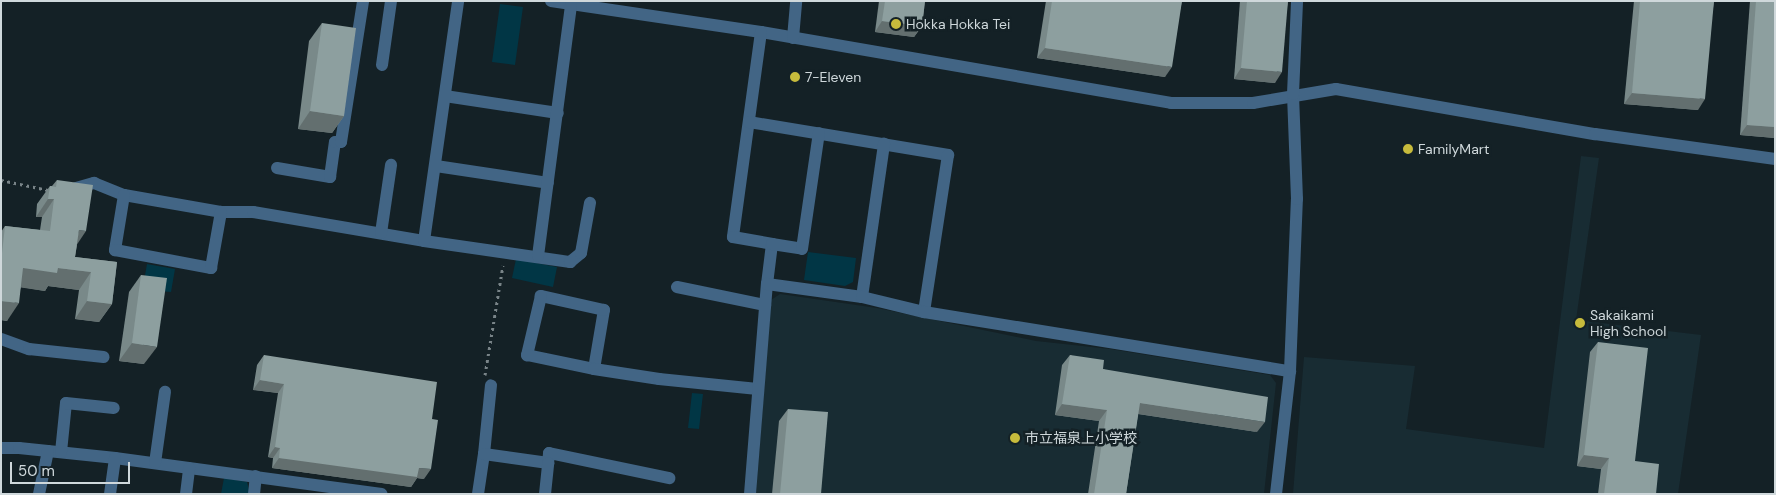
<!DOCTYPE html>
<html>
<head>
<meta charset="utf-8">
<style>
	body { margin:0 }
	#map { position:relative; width:1776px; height:495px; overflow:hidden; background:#142126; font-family:"DM Sans","Noto Sans JP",sans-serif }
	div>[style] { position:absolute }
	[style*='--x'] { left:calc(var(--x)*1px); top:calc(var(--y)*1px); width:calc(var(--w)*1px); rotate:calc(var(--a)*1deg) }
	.built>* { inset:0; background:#182c33 }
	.green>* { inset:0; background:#013645 }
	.path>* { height:3px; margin-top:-1.5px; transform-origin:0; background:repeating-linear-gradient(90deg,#798488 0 2.5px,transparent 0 6.5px) }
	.minor>* { height:12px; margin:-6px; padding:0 6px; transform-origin:6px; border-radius:6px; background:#426585 }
	.wall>* { inset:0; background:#798989 }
	.shaded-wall>* { inset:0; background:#636f6f }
	.building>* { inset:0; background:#8d9f9f }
	.dots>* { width:14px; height:14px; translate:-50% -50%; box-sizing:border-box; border:2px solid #142126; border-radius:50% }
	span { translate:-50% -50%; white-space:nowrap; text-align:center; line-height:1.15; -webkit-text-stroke:5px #142126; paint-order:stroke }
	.poi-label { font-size:14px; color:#cfd8db }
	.left { translate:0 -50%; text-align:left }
	.frame { position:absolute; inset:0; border:2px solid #cfd8db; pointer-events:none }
	.scale { position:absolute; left:10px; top:462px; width:120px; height:22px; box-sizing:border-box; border:2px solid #cfd8db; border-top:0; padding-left:6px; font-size:15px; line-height:18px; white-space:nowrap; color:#cfd8db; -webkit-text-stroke:4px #142126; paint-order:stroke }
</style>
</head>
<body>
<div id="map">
	<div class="built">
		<div style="clip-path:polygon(1581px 156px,1599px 158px,1576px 320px,1701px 335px,1678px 494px,1293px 494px,1304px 357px,1415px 366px,1406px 429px,1544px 448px)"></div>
		<div style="clip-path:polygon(780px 294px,877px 308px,1036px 341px,1110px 349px,1270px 375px,1276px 383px,1264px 494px,756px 494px,771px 300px)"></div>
	</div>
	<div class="green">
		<div style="clip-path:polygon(500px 4px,523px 7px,515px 65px,492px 62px)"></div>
		<div style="clip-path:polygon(808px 252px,856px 258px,853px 282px,845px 286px,804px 280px)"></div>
		<div style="clip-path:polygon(516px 259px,557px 267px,553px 287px,512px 278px)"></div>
		<div style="clip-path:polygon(147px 264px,175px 269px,171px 292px,159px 291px,144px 281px)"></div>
		<div style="clip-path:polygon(692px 393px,703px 394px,699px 429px,688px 428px)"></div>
		<div style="clip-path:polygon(224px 478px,247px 482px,250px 494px,221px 494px)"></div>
	</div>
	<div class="path">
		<div style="--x:1;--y:180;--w:48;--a:12"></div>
		<div style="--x:485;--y:375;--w:111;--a:-80.7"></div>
	</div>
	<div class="minor">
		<div style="--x:551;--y:1;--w:212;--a:8.4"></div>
		<div style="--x:761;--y:32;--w:416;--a:9.8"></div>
		<div style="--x:1171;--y:103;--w:82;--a:0"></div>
		<div style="--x:1253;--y:103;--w:84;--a:-9.6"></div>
		<div style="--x:1336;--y:89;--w:263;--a:9.9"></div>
		<div style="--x:1595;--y:134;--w:182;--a:7.9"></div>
		<div style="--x:761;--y:32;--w:207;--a:97.8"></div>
		<div style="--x:733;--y:237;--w:40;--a:10"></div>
		<div style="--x:772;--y:244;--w:40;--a:97.1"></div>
		<div style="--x:793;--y:38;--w:37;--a:-85"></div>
		<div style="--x:382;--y:65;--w:65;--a:-82"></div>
		<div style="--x:445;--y:96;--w:114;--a:8.6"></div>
		<div style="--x:749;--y:122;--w:202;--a:9.4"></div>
		<div style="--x:948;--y:155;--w:159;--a:98.7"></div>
		<div style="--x:436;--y:166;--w:113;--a:8.6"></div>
		<div style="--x:277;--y:168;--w:54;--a:9.6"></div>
		<div style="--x:330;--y:177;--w:35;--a:-82"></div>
		<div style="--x:335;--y:142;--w:6;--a:0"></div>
		<div style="--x:341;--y:142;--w:143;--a:-81.1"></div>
		<div style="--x:76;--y:188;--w:19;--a:-16"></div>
		<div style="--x:94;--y:183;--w:32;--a:22"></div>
		<div style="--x:124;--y:195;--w:98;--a:9.9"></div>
		<div style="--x:221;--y:212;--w:32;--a:0"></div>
		<div style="--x:253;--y:212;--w:173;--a:9.6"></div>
		<div style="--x:424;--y:241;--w:148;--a:8.2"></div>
		<div style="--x:570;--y:262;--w:14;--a:-39"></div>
		<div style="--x:581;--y:253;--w:51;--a:-79.8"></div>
		<div style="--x:124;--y:195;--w:56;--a:99.3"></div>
		<div style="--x:115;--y:250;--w:98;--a:10.6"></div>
		<div style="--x:211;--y:268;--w:57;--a:-79.9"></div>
		<div style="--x:381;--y:233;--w:69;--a:-81.6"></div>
		<div style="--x:424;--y:241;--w:242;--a:-81.9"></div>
		<div style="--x:772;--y:244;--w:30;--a:9"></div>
		<div style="--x:802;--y:249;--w:117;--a:-81.7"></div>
		<div style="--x:538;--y:256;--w:253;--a:-82.5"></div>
		<div style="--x:677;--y:287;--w:90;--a:11.6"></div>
		<div style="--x:862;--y:297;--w:155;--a:-81.8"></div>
		<div style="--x:1;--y:339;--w:30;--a:20"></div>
		<div style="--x:29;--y:349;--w:75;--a:6.1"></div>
		<div style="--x:594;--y:369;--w:60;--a:-80.4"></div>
		<div style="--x:604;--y:310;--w:65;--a:-167.5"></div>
		<div style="--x:541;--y:296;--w:61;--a:103.3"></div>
		<div style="--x:527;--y:355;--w:68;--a:11.8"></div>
		<div style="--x:594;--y:369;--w:66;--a:8.7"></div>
		<div style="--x:659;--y:379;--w:99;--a:5.8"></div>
		<div style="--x:1;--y:448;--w:18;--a:0"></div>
		<div style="--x:19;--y:448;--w:97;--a:5.9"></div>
		<div style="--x:115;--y:458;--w:269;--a:7.7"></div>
		<div style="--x:61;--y:452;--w:49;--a:-84.2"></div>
		<div style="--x:66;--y:403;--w:48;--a:5.9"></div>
		<div style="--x:484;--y:454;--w:69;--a:-84.2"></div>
		<div style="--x:155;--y:463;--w:72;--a:-82"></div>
		<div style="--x:39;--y:494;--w:44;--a:-78.2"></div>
		<div style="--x:110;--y:494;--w:36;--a:-82"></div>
		<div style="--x:186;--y:494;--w:26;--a:-83"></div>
		<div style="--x:254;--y:494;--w:18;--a:-84"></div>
		<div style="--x:478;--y:494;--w:40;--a:-81.5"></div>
		<div style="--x:484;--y:454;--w:65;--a:8"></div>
		<div style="--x:548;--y:463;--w:10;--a:-84"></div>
		<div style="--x:549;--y:453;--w:123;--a:11.8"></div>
		<div style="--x:545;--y:494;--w:31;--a:-84"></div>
		<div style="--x:750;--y:494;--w:211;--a:-85.4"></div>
		<div style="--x:767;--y:284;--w:96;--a:7.8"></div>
		<div style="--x:862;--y:297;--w:64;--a:13.6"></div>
		<div style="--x:924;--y:312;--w:371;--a:9.2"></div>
		<div style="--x:1276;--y:494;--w:124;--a:-83.5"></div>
		<div style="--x:1290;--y:371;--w:172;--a:-87.7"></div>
		<div style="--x:1297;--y:199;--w:105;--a:-92.2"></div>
		<div style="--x:1293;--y:94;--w:93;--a:-87.5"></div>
	</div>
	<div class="wall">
		<div style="clip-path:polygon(879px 1px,925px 1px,922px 26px,914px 37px,875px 32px)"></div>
		<div style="clip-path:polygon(1046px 1px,1182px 1px,1165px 77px,1037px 58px)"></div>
		<div style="clip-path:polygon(1240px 1px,1288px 1px,1275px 83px,1234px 79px)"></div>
		<div style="clip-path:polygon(1634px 1px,1714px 1px,1698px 110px,1624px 104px)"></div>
		<div style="clip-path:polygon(1750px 1px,1775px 1px,1775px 138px,1740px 135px)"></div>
		<div style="clip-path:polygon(322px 23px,344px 116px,332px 133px,298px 129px,309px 41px)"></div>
		<div style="clip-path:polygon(57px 180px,77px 245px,75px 257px,117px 262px,112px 304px,99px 322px,75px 319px,79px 290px,48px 286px,45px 291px,21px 287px,7px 321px,1px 320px,1px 232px,5px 226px,40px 230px,42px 217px,36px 217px,37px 204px,50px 186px,52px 186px)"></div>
		<div style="clip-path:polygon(141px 275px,144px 364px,119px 361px,129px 292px)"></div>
		<div style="clip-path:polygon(1598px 342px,1635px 461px,1656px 494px,1598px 494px,1601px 469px,1577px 466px,1590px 352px)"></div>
		<div style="clip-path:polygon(264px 355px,424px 479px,417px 478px,411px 487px,272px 468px,273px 458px,268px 457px,278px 393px,253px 390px,257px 365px)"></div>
		<div style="clip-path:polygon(1070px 355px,1103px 369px,1257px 432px,1138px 414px,1126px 494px,1088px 494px,1099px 421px,1055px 415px,1062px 365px)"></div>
		<div style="clip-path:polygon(788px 409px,821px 494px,772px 494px,779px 421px)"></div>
	</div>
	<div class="shaded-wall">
		<div style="clip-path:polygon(882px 21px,922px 26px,914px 37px,875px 32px)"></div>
		<div style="clip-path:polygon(1045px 48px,1172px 67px,1165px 77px,1037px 58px)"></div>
		<div style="clip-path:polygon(1241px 68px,1282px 72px,1275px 83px,1234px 79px)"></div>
		<div style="clip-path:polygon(1632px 93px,1705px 99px,1698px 110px,1624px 104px)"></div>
		<div style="clip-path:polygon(310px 111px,344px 116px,332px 133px,298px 129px)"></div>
		<div style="clip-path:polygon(1747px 125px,1775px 127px,1775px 138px,1740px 135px)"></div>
		<div style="clip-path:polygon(48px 199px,54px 199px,42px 217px,36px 217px)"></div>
		<div style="clip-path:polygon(79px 230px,86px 231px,74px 249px)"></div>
		<div style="clip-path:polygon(23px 268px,58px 268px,91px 272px,79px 290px,48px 286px,45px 291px,11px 286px)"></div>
		<div style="clip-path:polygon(1px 301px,19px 303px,7px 321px,1px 320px)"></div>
		<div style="clip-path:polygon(87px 301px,112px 304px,99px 322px,75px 319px)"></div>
		<div style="clip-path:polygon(132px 343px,157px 347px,144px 364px,119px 361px)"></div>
		<div style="clip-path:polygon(260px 380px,284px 384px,278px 393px,253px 390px)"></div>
		<div style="clip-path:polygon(1140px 403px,1265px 422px,1257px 432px,1132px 413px)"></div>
		<div style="clip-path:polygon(1062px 404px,1107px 410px,1099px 421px,1055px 415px)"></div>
		<div style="clip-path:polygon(275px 447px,280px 448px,273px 458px,268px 457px)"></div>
		<div style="clip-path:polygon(1584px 455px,1609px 458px,1601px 469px,1577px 466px)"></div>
		<div style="clip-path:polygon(279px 458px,419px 468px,431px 469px,424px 479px,417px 478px,411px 487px,272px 468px)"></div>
	</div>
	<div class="building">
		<div style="clip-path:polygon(885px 1px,925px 1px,922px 26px,882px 21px)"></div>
		<div style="clip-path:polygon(1052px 1px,1182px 1px,1172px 67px,1045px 48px)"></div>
		<div style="clip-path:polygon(1247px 1px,1288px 1px,1282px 72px,1241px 68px)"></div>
		<div style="clip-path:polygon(1640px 1px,1714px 1px,1705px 99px,1632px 93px)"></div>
		<div style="clip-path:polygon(1756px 1px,1775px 1px,1775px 127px,1747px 125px)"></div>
		<div style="clip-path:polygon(322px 23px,356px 28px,344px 116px,310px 111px)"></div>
		<div style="clip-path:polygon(57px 180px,93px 185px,86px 231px,79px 230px,75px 257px,117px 262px,112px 304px,87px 301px,91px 272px,58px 268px,57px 273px,23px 268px,19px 303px,1px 301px,1px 262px,5px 226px,50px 231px,54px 199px,48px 199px,50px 186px,56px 187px)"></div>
		<div style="clip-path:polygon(141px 275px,167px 278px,157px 347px,132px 343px)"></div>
		<div style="clip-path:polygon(1598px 342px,1648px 348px,1635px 461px,1659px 464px,1656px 494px,1604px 494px,1609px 458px,1584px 455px)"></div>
		<div style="clip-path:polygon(264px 355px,437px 382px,432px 419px,438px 420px,431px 469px,419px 468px,417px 477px,279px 458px,280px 448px,275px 447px,284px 384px,260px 380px)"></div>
		<div style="clip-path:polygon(1070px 355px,1104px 360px,1103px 369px,1268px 397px,1265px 422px,1140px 403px,1126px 494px,1094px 494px,1107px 410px,1062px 404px)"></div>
		<div style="clip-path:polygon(788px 409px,828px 412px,821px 494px,780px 494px)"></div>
	</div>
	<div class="dots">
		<div style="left:896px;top:24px;background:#c7bb3c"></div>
		<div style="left:795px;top:77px;background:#c7bb3c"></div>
		<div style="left:1408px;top:149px;background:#c7bb3c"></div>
		<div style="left:1580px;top:323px;background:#c7bb3c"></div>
		<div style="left:1015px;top:438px;background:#c7bb3c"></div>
	</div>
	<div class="poi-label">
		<span class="left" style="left:906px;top:24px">Hokka Hokka Tei</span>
		<span class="left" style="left:805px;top:77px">7-Eleven</span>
		<span class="left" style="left:1418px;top:149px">FamilyMart</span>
		<span class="left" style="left:1590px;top:323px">Sakaikami<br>High School</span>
		<span class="left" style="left:1025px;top:438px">市立福泉上小学校</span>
	</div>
	<div class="frame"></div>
	<div class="scale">50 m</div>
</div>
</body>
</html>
